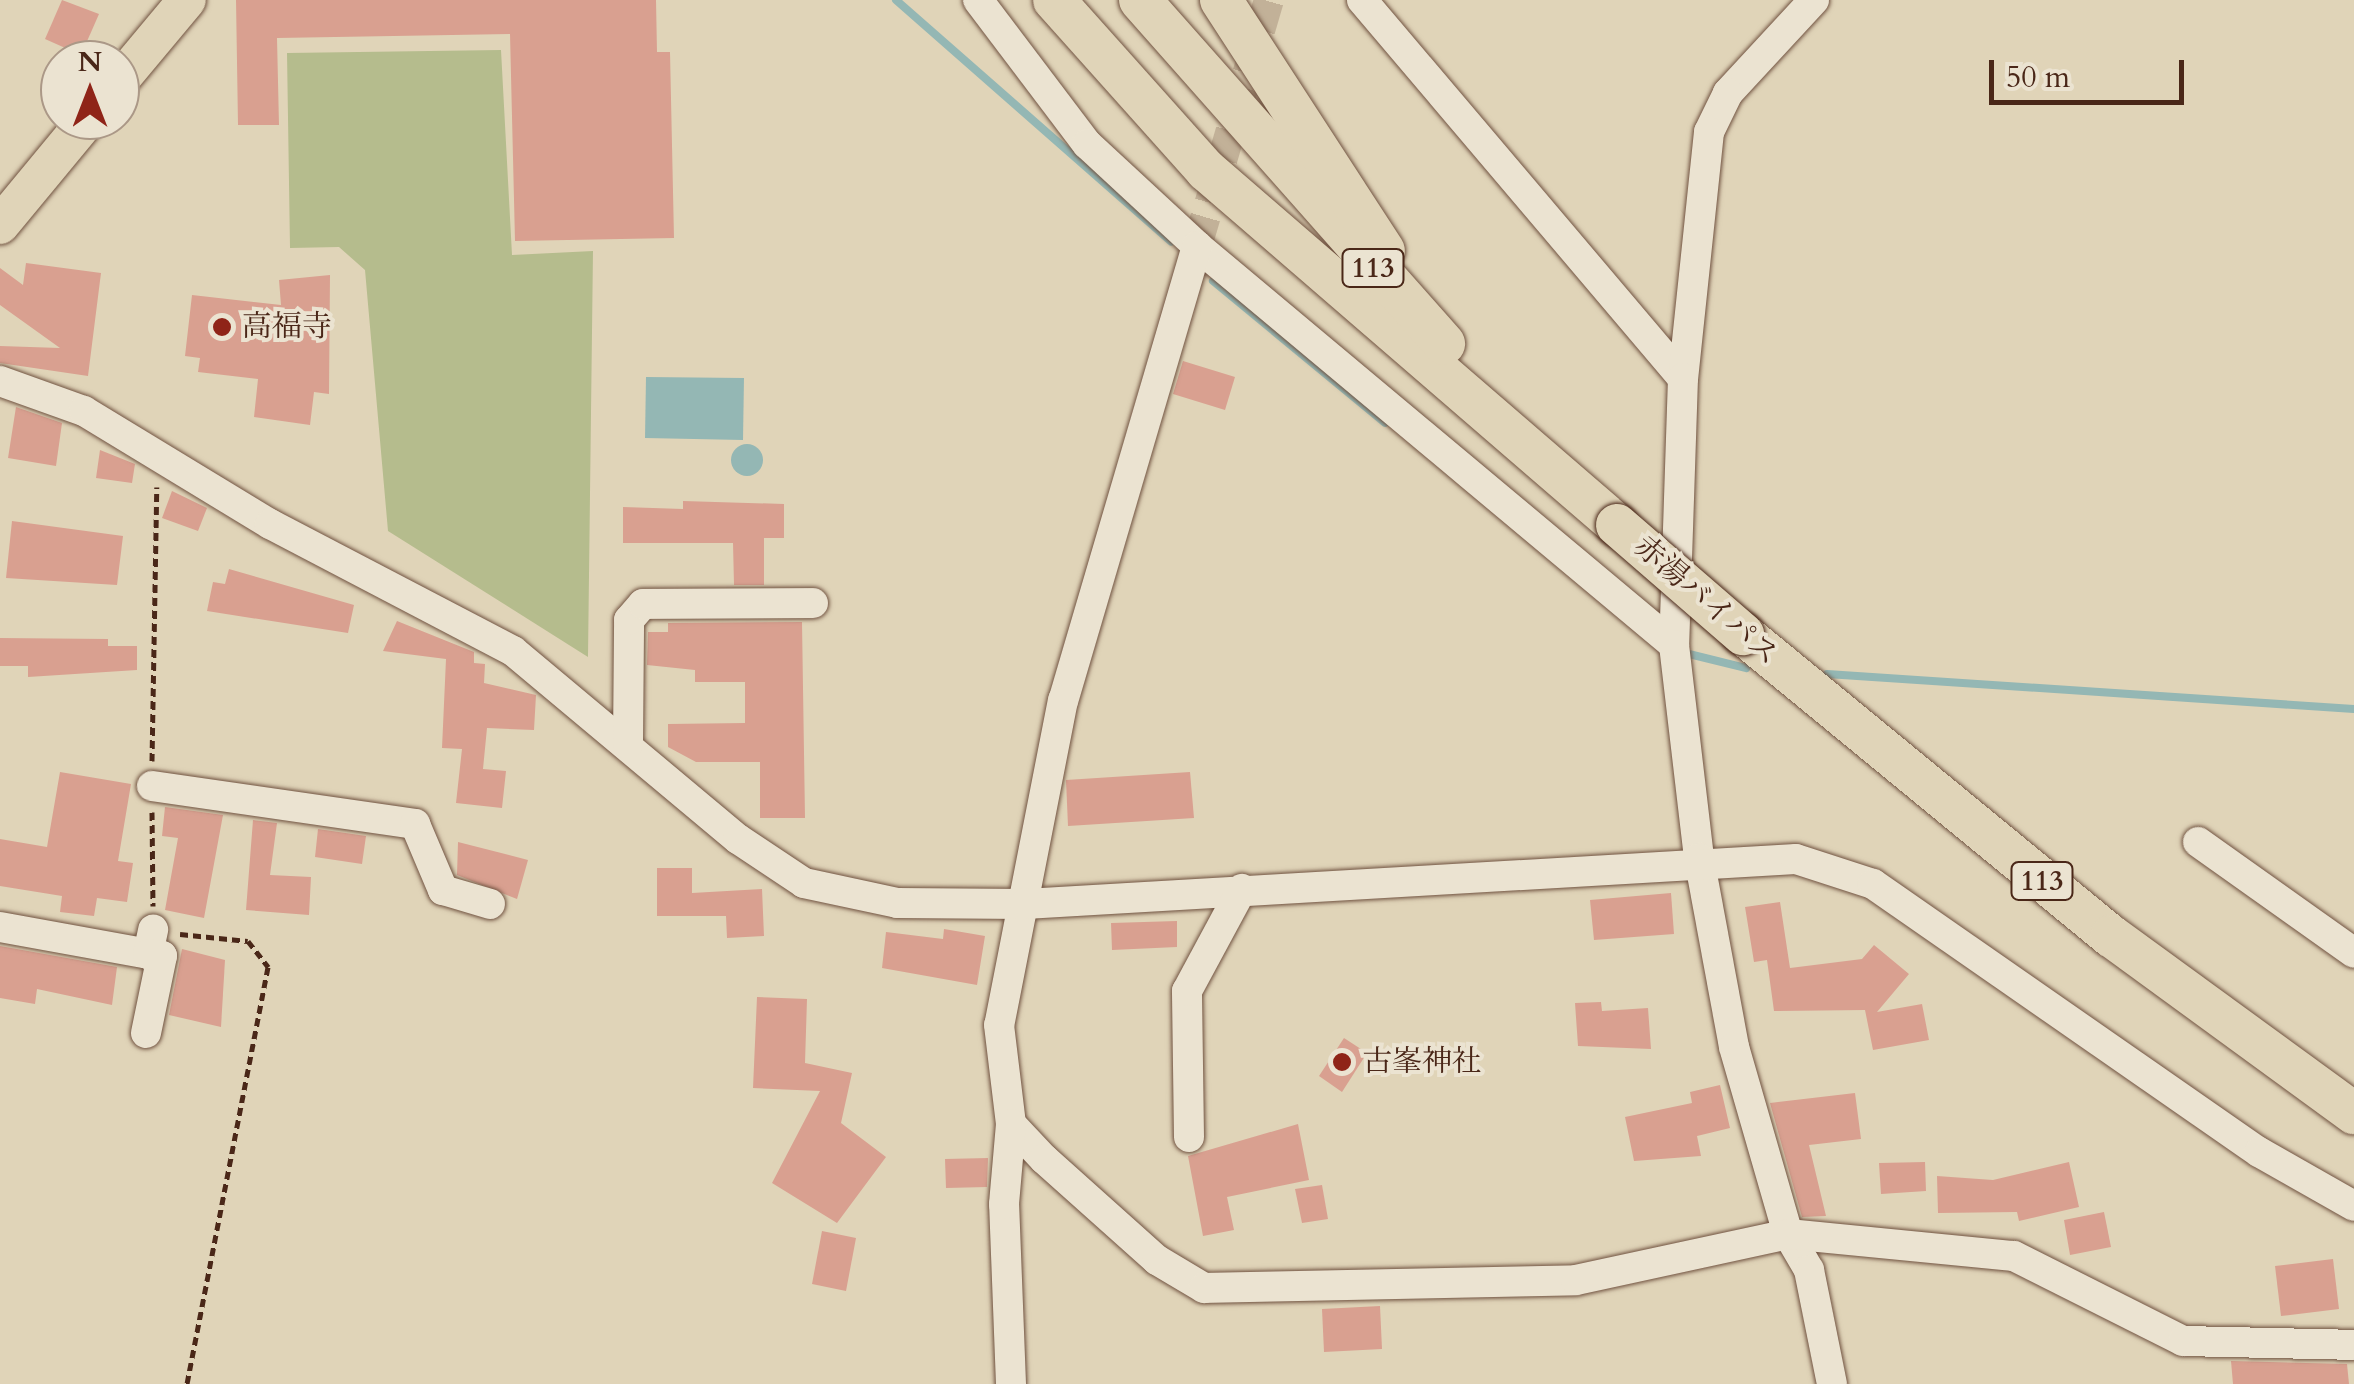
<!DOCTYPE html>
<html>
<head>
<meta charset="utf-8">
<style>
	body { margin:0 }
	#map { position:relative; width:2354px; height:1384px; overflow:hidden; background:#e0d4b8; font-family:Cardo,"Noto Serif JP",serif }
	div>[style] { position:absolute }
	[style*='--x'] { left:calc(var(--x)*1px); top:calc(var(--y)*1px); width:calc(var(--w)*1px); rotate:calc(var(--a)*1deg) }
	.green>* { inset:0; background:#b5bc8d }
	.water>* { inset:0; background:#94b7b4 }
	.round { border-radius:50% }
	.stream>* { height:8px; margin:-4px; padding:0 4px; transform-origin:4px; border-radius:4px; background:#94b7b4 }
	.building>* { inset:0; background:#d9a090 }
	.minor-tunnel>* { height:30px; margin-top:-15px; transform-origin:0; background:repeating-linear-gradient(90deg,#c2b198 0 30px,transparent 0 45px) }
	.path>* { height:5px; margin-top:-2.5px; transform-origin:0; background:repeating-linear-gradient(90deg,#4a2718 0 8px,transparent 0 13px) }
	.roads { filter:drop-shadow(0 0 2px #705240) drop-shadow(0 0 2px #705240) }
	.minor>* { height:30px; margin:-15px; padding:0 15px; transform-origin:15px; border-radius:15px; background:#ebe3d1 }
	.major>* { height:38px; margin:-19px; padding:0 19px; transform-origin:19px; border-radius:19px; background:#e0d4b8 }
	.highway>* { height:42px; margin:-21px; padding:0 21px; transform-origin:21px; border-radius:21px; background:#e0d4b8 }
	.bridges { filter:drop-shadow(0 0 2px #4a2718) drop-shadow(0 0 2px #4a2718) }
	.highway-bridge>* { height:42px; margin:-21px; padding:0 21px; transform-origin:21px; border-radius:21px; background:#e0d4b8 }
	.dots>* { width:28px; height:28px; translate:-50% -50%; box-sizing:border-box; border:5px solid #ebe3d1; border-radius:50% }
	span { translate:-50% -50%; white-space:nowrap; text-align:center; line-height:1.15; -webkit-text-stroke:8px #ebe3d1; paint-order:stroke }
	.shield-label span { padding:2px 8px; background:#ebe3d1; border:2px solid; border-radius:8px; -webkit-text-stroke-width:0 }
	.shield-label { font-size:28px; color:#4a2718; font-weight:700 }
	.poi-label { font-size:30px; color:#4a2718 }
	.left { translate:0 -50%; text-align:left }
	.street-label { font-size:30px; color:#4a2718 }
	.north { position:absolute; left:40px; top:40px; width:100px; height:100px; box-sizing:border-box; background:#ebe3d1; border:2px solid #ab9887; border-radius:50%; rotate:0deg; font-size:28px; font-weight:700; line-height:40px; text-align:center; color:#4a2718 }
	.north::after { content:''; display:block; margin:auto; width:35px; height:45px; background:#8f2418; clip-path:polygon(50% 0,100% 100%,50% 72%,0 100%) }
	.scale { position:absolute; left:1989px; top:60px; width:195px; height:45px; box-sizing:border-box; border:5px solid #4a2718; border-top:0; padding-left:12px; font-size:30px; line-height:35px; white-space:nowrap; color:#4a2718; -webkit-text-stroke:8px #ebe3d1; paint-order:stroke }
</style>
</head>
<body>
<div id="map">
	<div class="green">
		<div style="clip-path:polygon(501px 50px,512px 255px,593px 251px,588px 657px,388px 531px,365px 270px,339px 247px,290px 248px,287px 53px)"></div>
	</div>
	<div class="water">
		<div style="clip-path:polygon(646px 377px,744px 378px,743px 440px,645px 438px)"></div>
		<div class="round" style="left:731px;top:444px;width:32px;height:32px"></div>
	</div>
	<div class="stream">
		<div style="--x:896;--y:0;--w:366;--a:41.3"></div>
		<div style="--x:1213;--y:281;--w:223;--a:39.5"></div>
		<div style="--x:1689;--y:654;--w:59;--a:13.8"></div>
		<div style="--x:1827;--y:674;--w:528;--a:3.8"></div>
	</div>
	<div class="building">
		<div style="clip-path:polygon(62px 0,99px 14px,81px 55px,45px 39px)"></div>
		<div style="clip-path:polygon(236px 0,656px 0,657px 52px,670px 52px,674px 238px,515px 241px,510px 34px,277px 38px,279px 125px,238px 125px)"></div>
		<div style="clip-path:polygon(26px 263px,101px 273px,88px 376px,0 363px,0 346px,60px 348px,0 305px,0 268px,23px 285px)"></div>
		<div style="clip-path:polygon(330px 275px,329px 394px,314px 392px,310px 425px,254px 417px,258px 379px,198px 372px,200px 358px,185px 356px,192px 295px,281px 305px,279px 280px)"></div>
		<div style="clip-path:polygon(1183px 361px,1235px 377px,1225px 410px,1173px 394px)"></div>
		<div style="clip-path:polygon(16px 407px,62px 423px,56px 466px,8px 458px)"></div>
		<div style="clip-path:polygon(100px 450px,135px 464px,132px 483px,96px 478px)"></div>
		<div style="clip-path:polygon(172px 491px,207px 508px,198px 531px,162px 518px)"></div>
		<div style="clip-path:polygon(683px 501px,784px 504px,784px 538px,764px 538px,764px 585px,734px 585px,733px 543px,623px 543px,623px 507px,683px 509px)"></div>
		<div style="clip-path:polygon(12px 521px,123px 536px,117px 585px,6px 578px)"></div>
		<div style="clip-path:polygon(229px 569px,354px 605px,348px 633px,207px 611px,213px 582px,225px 584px)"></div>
		<div style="clip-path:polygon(397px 621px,474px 652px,474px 663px,485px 664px,484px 683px,536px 695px,534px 730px,487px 728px,483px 769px,506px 771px,502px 808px,456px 803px,462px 749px,442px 748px,446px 659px,383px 651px)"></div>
		<div style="clip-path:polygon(802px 622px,805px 818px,760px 818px,760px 762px,696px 762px,668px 747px,668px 724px,745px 723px,745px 682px,695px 682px,695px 670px,647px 665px,648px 632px,668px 632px,668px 623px)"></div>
		<div style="clip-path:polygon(0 638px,108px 639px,108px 646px,137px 646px,137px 670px,28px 677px,28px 666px,0 666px)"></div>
		<div style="clip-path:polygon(60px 772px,131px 784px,118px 861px,133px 863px,127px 902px,97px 898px,94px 916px,60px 912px,62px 896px,0 886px,0 839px,47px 847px)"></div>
		<div style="clip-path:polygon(1190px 772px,1194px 818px,1068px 826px,1066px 780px)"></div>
		<div style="clip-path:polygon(165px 807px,223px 815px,204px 918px,165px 910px,178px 838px,162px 836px)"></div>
		<div style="clip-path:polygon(253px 820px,277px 823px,270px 875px,311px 877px,309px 915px,246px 910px)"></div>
		<div style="clip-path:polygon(318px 829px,366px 836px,362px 864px,315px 857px)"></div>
		<div style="clip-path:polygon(458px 842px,528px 860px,517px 899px,457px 875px)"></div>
		<div style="clip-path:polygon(657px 868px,692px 868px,692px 893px,762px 889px,764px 936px,727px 938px,726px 916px,657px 916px)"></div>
		<div style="clip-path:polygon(1671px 893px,1674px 934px,1594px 940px,1590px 900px)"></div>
		<div style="clip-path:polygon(1780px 902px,1790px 968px,1862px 959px,1874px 945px,1909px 974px,1877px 1012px,1922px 1004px,1929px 1040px,1873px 1050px,1865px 1010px,1774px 1011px,1767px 960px,1754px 962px,1745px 907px)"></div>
		<div style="clip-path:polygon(1177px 921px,1177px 947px,1112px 950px,1111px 923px)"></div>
		<div style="clip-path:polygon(944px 929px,985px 936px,977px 985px,882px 968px,886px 932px,943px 939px)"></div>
		<div style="clip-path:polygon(0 946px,117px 967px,112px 1005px,37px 989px,35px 1004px,0 998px)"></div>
		<div style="clip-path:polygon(182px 949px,225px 960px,221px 1027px,169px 1015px)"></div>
		<div style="clip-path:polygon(757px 997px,807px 999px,805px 1063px,852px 1073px,841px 1123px,886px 1157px,837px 1223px,772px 1183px,820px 1091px,753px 1088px)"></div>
		<div style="clip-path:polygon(1601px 1002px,1602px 1011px,1648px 1008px,1651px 1049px,1578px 1046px,1575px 1003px)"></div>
		<div style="clip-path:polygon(1344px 1038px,1367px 1053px,1342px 1092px,1319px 1076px)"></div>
		<div style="clip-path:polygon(1720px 1085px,1730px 1128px,1697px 1136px,1701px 1156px,1634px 1161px,1625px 1117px,1692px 1103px,1690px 1092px)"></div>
		<div style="clip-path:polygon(1855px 1093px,1861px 1139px,1809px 1145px,1826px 1216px,1802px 1217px,1770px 1103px)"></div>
		<div style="clip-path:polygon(1298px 1124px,1309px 1180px,1227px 1197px,1234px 1230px,1203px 1236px,1188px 1156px)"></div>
		<div style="clip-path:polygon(988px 1158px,987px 1187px,946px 1188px,945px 1159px)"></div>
		<div style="clip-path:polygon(1925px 1162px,1926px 1191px,1881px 1194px,1879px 1163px)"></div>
		<div style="clip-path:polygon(2069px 1162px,2079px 1207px,2019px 1221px,2017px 1212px,1938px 1213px,1937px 1176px,1993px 1180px)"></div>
		<div style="clip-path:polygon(1322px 1185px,1328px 1219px,1302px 1223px,1295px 1189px)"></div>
		<div style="clip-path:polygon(2104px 1212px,2111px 1247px,2070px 1255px,2064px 1220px)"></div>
		<div style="clip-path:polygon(822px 1231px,856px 1238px,846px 1291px,812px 1284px)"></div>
		<div style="clip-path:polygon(2333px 1259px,2339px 1309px,2281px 1316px,2275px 1266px)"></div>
		<div style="clip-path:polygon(1380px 1306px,1382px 1349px,1324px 1352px,1322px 1309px)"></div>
		<div style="clip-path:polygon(2231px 1361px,2347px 1364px,2349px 1384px,2233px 1384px)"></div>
	</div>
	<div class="minor-tunnel">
		<div style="--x:1197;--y:246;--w:256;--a:-73.7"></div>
	</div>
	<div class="path">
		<div style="--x:152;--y:761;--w:274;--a:-89"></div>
		<div style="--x:152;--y:812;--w:94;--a:89.4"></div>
		<div style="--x:180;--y:934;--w:68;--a:5.9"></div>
		<div style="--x:248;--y:941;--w:33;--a:52"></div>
		<div style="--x:268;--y:967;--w:425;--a:101"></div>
	</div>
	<div class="roads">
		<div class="minor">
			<div style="--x:978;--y:0;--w:181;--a:52.9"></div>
			<div style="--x:1087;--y:144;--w:150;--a:42.8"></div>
			<div style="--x:1197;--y:246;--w:622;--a:39.91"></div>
			<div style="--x:1362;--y:0;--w:496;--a:49.7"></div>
			<div style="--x:1814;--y:0;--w:127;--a:132.8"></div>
			<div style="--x:1728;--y:93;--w:43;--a:116"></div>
			<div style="--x:1709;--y:132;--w:247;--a:96"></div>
			<div style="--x:1683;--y:378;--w:267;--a:91.9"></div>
			<div style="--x:1674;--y:645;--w:214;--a:83.3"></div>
			<div style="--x:1699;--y:858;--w:192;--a:79.5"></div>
			<div style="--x:1734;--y:1047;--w:195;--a:73.9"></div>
			<div style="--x:1788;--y:1234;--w:42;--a:59.7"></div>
			<div style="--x:1809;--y:1270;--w:116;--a:78.6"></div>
			<div style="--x:1197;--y:246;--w:473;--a:106.4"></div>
			<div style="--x:1063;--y:700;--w:331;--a:101.1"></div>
			<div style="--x:999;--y:1025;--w:100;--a:83.1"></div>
			<div style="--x:1011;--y:1124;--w:48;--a:46.7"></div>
			<div style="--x:1044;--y:1159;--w:152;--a:41.8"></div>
			<div style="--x:1157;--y:1260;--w:55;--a:30.8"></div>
			<div style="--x:1204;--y:1288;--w:372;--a:-1.2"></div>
			<div style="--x:1576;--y:1280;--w:217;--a:-12.2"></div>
			<div style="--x:1788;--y:1234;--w:227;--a:5.6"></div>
			<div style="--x:2014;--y:1256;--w:189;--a:26.7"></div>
			<div style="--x:2183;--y:1341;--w:171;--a:1.3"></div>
			<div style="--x:0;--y:381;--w:89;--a:19.7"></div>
			<div style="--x:84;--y:411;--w:218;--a:31.3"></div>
			<div style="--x:270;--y:524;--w:274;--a:27.6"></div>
			<div style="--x:513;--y:651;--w:293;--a:39.9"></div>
			<div style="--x:738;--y:839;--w:79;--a:33.7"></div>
			<div style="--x:804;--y:883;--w:95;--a:12.1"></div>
			<div style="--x:897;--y:903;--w:128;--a:0.4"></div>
			<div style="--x:1025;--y:904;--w:772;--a:-3.34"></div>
			<div style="--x:1796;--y:859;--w:81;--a:18"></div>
			<div style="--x:1873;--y:884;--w:470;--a:34.8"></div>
			<div style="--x:2259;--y:1152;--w:109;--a:29.6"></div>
			<div style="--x:628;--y:744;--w:124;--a:-89.5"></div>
			<div style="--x:629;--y:620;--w:21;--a:-49"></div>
			<div style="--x:643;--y:604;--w:170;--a:-0.3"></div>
			<div style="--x:152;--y:786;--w:266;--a:8.2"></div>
			<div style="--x:415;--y:824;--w:72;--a:67"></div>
			<div style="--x:443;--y:890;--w:49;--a:16.6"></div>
			<div style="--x:2198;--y:842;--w:191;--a:35.4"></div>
			<div style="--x:0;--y:927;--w:150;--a:10.3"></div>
			<div style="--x:148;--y:954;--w:25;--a:-78"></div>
			<div style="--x:146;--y:1033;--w:79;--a:-78.3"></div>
			<div style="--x:162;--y:956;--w:14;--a:-172"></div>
			<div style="--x:1189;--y:1137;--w:146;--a:-90.8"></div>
			<div style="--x:1187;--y:991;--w:116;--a:-61.7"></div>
			<div style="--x:1011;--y:1384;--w:180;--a:-92.2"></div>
			<div style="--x:1004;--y:1204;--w:80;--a:-85"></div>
		</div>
		<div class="major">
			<div style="--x:120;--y:80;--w:104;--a:-50.1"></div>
			<div style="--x:0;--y:225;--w:136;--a:-50.4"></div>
		</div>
		<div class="highway">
			<div style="--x:1054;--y:0;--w:228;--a:48.2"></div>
			<div style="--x:1206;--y:170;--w:543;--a:40.82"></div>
			<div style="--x:1140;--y:0;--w:459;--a:48.5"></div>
			<div style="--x:1221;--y:0;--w:299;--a:57"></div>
			<div style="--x:1743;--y:634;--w:476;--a:39.4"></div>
			<div style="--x:2111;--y:936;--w:301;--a:36.1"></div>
		</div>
	</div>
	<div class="bridges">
		<div class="highway-bridge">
			<div style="--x:1617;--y:525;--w:167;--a:40.9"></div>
		</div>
	</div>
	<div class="dots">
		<div style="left:222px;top:327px;background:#8f2418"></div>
		<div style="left:1342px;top:1062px;background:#8f2418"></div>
	</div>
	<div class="shield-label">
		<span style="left:1373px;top:268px">113</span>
		<span style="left:2042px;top:881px">113</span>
	</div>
	<div class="poi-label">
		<span class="left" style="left:242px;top:327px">高福寺</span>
		<span class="left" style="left:1362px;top:1062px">古峯神社</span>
	</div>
	<div class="street-label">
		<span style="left:1706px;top:601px;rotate:41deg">赤湯バイパス</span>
	</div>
	<div class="north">N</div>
	<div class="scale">50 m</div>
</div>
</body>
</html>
